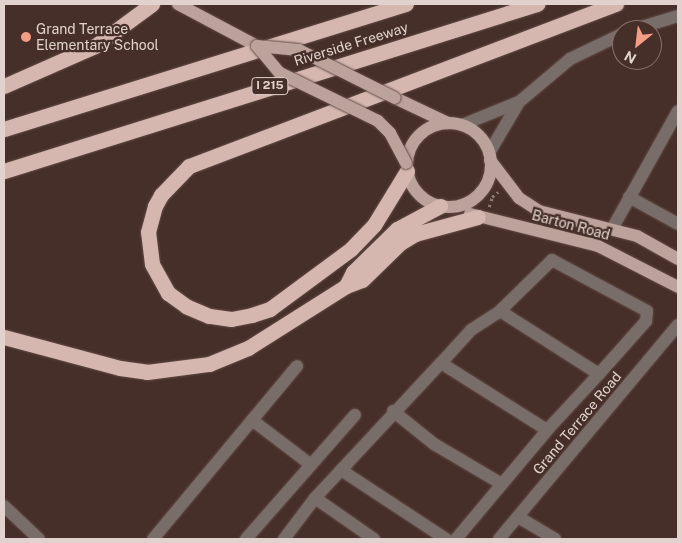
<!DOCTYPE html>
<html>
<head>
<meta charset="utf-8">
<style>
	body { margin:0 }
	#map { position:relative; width:682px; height:543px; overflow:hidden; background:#472f29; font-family:"Public Sans",sans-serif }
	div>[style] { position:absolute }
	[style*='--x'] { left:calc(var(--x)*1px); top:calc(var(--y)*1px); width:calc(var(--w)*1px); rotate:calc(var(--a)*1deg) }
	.path>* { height:2.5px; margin-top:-1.25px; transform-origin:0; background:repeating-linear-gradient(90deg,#8e7a74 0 2.5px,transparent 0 6.5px) }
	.roads { filter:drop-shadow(0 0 1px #634c47) drop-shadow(0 0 1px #634c47) }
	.minor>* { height:12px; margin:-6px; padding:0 6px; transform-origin:6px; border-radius:6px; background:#796d69 }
	.major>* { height:12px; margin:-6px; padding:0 6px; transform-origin:6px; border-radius:6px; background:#bba29b }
	.major>.ring { margin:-6px; padding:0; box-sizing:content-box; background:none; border:12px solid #bba29b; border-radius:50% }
	.highway>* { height:15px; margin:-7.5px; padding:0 7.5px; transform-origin:7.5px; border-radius:7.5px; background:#d5b7af }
	.bridges { filter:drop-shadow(0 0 1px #634c47) drop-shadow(0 0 1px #634c47) }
	.major-bridge>* { height:12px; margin:-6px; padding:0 6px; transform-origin:6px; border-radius:6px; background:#bba29b }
	.dots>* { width:14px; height:14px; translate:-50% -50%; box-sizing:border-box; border:2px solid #472f29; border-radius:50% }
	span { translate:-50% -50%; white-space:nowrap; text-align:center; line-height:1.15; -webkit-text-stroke:4.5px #472f29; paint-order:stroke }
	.shield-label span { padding:1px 4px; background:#472f29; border:1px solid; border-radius:4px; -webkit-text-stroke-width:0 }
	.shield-label { font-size:12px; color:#e1d2cd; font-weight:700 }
	.poi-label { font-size:14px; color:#e1d2cd }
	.left { translate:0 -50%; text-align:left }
	.street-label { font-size:14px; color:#e1d2cd }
	.frame { position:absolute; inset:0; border:5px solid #e1d2cd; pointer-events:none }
	.north { position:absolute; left:612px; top:20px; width:50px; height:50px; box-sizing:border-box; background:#472f29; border:1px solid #85706b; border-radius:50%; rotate:209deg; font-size:14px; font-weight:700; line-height:20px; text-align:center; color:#e1d2cd }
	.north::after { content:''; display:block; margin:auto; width:18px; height:22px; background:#f49e86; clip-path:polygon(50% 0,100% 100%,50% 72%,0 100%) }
</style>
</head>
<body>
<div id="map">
	<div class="path">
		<div style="--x:489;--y:207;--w:10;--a:-73"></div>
		<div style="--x:492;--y:197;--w:8;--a:-40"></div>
	</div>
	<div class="roads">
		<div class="minor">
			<div style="--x:632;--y:30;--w:48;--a:-16.9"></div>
			<div style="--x:462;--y:125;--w:61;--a:-22"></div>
			<div style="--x:519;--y:102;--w:67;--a:-40.1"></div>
			<div style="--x:570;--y:59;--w:58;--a:-25.7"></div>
			<div style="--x:489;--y:153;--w:59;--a:-59.5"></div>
			<div style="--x:629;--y:197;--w:56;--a:28.9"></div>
			<div style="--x:612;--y:229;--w:135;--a:-60.8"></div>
			<div style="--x:441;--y:363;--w:45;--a:-47.7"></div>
			<div style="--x:471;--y:330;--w:35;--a:-33"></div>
			<div style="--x:393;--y:411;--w:53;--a:38.8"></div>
			<div style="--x:434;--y:444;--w:79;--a:30.5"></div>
			<div style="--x:252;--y:420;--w:74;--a:37.3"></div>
			<div style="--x:341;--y:470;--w:126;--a:33.3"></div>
			<div style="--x:315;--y:498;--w:185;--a:-47"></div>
			<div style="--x:441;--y:363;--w:125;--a:32.3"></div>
			<div style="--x:4;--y:506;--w:48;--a:43.3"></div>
			<div style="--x:518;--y:517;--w:43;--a:30.7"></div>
			<div style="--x:153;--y:539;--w:225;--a:-50.2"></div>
			<div style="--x:246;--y:539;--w:165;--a:-48.7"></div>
			<div style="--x:284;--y:539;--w:51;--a:-52.9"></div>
			<div style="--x:315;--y:498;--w:72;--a:34.8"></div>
			<div style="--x:456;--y:539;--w:145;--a:-50"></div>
			<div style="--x:549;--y:428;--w:74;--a:-47.2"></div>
			<div style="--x:599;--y:374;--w:71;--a:-48.4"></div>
			<div style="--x:646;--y:321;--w:10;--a:-84"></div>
			<div style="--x:647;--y:311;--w:108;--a:-151.8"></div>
			<div style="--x:552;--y:260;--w:73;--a:135.6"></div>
			<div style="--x:500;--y:311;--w:117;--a:32.5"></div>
			<div style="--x:499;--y:539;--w:279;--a:-50.1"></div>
		</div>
		<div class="major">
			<div style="--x:178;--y:4;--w:89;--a:28"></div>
			<div style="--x:395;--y:98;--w:59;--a:25.3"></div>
			<div class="ring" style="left:407px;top:123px;width:72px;height:72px"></div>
			<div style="--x:490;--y:160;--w:48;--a:52.7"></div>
			<div style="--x:519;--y:198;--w:24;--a:33"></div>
			<div style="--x:539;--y:211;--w:101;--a:14.3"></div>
			<div style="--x:637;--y:236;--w:47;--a:29.3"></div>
			<div style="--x:470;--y:214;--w:132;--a:14"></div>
			<div style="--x:598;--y:246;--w:90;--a:27.1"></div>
		</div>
		<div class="highway">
			<div style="--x:4;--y:86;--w:99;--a:-23.7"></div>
			<div style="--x:95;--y:46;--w:71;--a:-36.4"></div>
			<div style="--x:4;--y:129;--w:421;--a:-17.3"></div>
			<div style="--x:4;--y:171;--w:559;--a:-17.4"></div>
			<div style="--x:407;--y:171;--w:63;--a:121.4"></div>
			<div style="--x:374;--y:225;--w:33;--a:134"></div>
			<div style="--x:351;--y:249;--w:101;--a:143.5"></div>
			<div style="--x:270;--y:309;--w:19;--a:162"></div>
			<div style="--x:252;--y:315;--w:21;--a:169"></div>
			<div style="--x:231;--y:319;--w:22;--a:-172"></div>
			<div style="--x:209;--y:316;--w:25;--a:-157"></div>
			<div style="--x:186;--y:306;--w:22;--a:-144"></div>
			<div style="--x:168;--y:293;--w:33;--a:-119"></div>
			<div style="--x:152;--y:264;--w:32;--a:-97"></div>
			<div style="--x:148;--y:232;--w:27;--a:-75"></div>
			<div style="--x:155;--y:206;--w:13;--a:-61"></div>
			<div style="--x:161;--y:195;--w:40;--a:-46"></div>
			<div style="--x:189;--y:166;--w:457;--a:-20.8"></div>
			<div style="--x:346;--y:286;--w:16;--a:-63"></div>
			<div style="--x:353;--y:272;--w:62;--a:-44.3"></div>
			<div style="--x:397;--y:229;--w:49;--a:-28.1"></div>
			<div style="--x:4;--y:337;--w:120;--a:15"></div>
			<div style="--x:120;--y:368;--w:27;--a:8"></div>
			<div style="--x:147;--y:372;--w:63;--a:-7.4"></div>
			<div style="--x:209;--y:364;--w:42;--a:-22.3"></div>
			<div style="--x:248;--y:348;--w:116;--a:-32.3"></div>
			<div style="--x:346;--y:286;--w:17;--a:-21"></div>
			<div style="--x:362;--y:280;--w:53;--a:-44.2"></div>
			<div style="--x:400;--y:243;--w:17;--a:-31"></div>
			<div style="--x:415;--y:234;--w:65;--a:-15.1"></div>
		</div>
	</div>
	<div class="bridges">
		<div class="major-bridge">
			<div style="--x:257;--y:46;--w:35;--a:50"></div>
			<div style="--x:280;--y:73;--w:109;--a:26.1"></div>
			<div style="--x:378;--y:121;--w:17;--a:45"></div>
			<div style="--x:390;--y:133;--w:34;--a:62"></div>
			<div style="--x:257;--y:46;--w:42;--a:5.4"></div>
			<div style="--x:299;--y:50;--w:107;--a:26.6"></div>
		</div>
	</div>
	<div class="dots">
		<div style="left:26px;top:37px;background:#f49e86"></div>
	</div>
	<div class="shield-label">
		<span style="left:270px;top:86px">I 215</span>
	</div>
	<div class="poi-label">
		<span class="left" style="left:36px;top:37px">Grand Terrace<br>Elementary School</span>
	</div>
	<div class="street-label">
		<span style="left:351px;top:44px;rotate:-17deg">Riverside Freeway</span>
		<span style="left:571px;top:225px;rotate:15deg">Barton Road</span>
		<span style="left:577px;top:423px;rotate:-50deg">Grand Terrace Road</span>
	</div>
	<div class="frame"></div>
	<div class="north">N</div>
</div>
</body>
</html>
